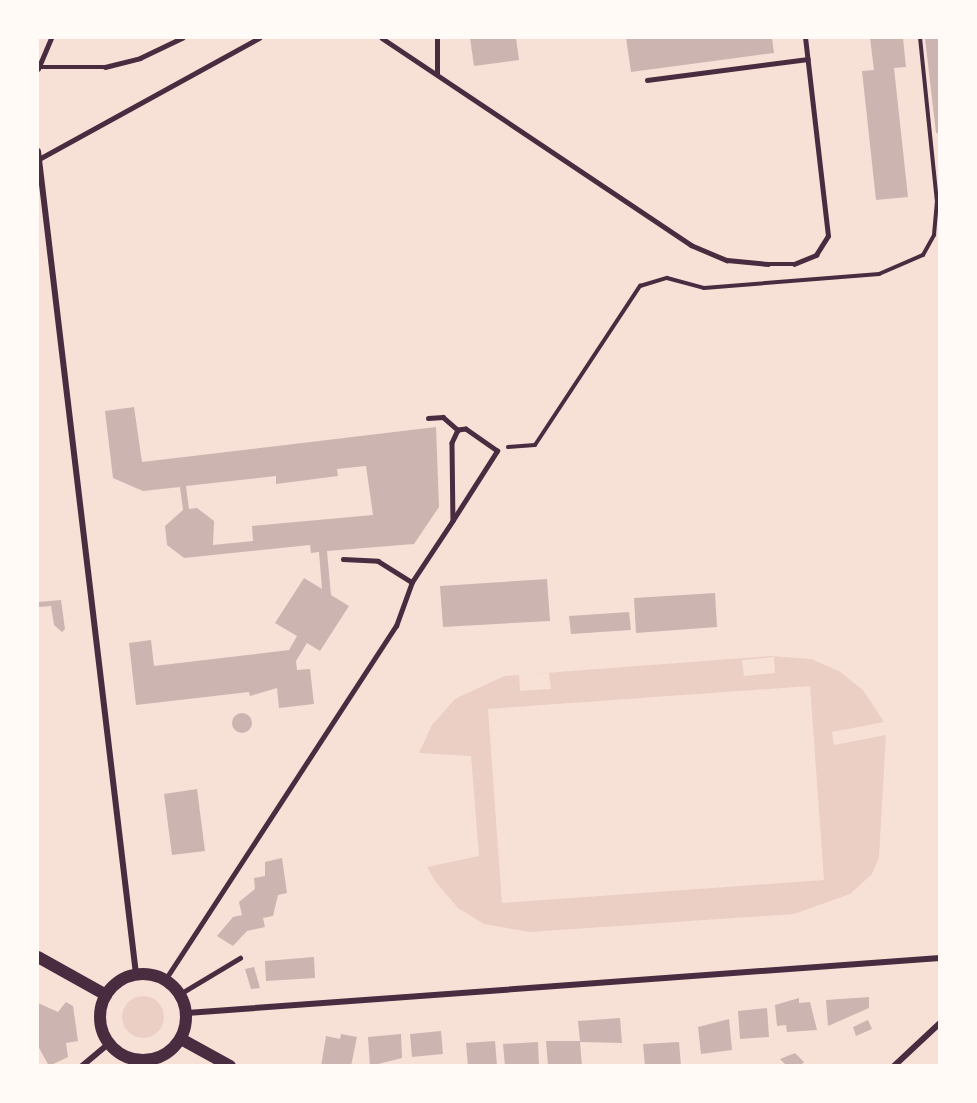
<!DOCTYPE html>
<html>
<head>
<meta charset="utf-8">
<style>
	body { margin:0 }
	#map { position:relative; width:977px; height:1103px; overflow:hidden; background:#f7e1d7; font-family:Figtree,sans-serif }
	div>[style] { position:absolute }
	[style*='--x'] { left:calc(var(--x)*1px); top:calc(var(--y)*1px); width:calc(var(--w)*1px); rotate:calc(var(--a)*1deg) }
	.green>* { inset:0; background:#ebcfc5 }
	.round { border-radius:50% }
	.building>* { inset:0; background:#ccb4b1 }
	.path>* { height:4px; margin:-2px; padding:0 2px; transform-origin:2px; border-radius:2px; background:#4a2c40 }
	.service>* { height:4.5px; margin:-2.25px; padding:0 2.25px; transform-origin:2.25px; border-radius:2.25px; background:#4a2c40 }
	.minor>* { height:6px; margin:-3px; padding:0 3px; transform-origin:3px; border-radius:3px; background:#4a2c40 }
	.secondary>* { height:12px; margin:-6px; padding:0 6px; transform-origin:6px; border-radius:6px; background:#4a2c40 }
	.secondary>.ring { margin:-6px; padding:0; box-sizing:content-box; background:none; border:12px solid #4a2c40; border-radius:50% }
	span { translate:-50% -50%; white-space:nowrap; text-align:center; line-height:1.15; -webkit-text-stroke:4.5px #fffaf5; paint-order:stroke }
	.frame { position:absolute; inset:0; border:39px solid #fffaf5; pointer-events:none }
</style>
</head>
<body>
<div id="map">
	<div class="green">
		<div style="clip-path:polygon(evenodd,771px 656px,811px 659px,839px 671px,863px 690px,884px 722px,832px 732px,834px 745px,886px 735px,879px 857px,872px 874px,850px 894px,794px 914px,530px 932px,484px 924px,458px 908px,435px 881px,427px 867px,479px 856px,471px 756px,419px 753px,432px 725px,455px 699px,504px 676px,771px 656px,774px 657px,775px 673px,744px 676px,742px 660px,774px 657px,771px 656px,549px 673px,551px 689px,520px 691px,519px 675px,549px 673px,771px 656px,810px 686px,824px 880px,502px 903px,488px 709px,810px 686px)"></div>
		<div class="round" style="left:122px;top:996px;width:42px;height:42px"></div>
	</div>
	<div class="building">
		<div style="clip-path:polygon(470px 38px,516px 38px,519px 60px,474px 66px)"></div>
		<div style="clip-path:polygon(626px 38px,772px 38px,774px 53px,631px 72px)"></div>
		<div style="clip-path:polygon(870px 38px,903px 38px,906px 67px,894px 68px,908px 197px,876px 200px,862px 71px,874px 70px)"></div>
		<div style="clip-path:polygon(925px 38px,940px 38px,940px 133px,936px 133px)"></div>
		<div style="clip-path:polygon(evenodd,134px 407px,142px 462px,436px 427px,439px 507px,414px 544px,327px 551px,331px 595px,349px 606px,320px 651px,307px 643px,296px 661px,297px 670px,310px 669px,314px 704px,279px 708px,277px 688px,250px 696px,249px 692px,136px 705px,129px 643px,151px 640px,154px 666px,289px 650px,297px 636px,275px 623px,304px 578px,322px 589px,319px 552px,311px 553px,310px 545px,184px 558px,167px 545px,165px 526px,183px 510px,180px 487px,143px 491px,113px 478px,105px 411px,134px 407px,366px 466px,373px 515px,252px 526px,253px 541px,213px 545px,214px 521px,197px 508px,189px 509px,186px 486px,276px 476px,276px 484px,338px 476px,337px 469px,366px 466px)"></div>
		<div style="clip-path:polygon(547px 579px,550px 621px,443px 627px,440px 586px)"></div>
		<div style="clip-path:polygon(715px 593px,717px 627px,636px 633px,634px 598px)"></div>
		<div style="clip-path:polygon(61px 600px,65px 629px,62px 632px,54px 625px,51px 606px,39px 607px,38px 614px,38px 602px)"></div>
		<div style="clip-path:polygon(629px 612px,631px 630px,571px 634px,569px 616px)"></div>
		<div class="round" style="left:232px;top:713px;width:20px;height:20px"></div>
		<div style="clip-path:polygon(197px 789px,205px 851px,172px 855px,164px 794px)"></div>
		<div style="clip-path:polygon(282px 858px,287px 893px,278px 895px,273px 916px,263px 918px,265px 927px,247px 931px,233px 946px,217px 936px,233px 917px,242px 915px,239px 902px,255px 889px,254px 878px,265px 876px,265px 862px)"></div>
		<div style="clip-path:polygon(314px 957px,315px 978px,266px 981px,265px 961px)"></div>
		<div style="clip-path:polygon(254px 967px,260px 988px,251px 989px,245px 969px)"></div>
		<div style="clip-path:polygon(869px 997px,869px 1008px,828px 1026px,826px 1000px)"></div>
		<div style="clip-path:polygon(799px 998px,799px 1003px,810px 1002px,817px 1030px,787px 1032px,786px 1025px,777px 1026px,775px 1005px)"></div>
		<div style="clip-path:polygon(66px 1002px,73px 1006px,78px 1041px,66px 1043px,68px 1057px,49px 1066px,38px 1046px,38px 1003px,58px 1012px)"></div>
		<div style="clip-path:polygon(767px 1008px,769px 1037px,740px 1039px,738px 1011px)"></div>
		<div style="clip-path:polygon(620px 1018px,622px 1043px,580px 1042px,582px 1066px,548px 1066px,546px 1041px,580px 1041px,578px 1021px)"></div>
		<div style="clip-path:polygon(729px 1019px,732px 1050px,701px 1054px,698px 1027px)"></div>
		<div style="clip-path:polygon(868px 1020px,872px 1029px,856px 1036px,853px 1027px)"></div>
		<div style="clip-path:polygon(441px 1031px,443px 1054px,412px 1057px,410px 1034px)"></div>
		<div style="clip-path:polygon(341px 1034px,357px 1037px,351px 1066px,321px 1066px,326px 1036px,340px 1039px)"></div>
		<div style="clip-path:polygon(401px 1034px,402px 1058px,370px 1066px,368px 1037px)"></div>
		<div style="clip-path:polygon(495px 1041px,497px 1066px,468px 1066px,466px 1043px)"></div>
		<div style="clip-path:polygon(538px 1042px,539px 1066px,505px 1066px,503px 1044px)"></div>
		<div style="clip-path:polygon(679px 1042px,681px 1066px,645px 1066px,643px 1044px)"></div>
		<div style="clip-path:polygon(795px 1053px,804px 1062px,800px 1066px,787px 1066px,780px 1059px)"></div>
	</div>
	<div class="path">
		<div style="--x:508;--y:447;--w:27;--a:-4"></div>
		<div style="--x:535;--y:445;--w:191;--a:-56.6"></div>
		<div style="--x:640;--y:286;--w:28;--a:-17"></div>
		<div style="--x:667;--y:278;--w:38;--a:15"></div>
		<div style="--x:704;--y:288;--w:176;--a:-4.6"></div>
		<div style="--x:879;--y:274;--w:48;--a:-23.4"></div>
		<div style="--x:923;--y:255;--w:23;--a:-61"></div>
		<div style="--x:934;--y:235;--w:33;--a:-85"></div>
		<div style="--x:937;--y:202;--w:165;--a:-95.9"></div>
	</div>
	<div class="service">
		<div style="--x:382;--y:38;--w:372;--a:33.8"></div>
		<div style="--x:691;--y:245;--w:39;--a:23"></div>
		<div style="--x:727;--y:260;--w:41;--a:5.6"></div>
		<div style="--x:768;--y:264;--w:26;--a:0"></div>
		<div style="--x:794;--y:264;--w:24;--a:-22"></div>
		<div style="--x:816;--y:255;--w:22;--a:-58"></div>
		<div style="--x:828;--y:236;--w:199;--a:-96.6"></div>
		<div style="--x:38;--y:67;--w:67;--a:0"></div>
		<div style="--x:105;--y:67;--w:36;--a:-14"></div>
		<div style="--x:140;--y:58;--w:47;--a:-25.5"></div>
		<div style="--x:38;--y:69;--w:34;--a:-67"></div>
		<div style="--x:437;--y:74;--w:36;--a:-90"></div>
		<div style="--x:647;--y:80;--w:162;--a:-7.4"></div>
		<div style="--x:39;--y:159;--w:251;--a:-28.8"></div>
		<div style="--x:428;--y:418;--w:15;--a:-4"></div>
		<div style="--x:443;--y:417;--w:20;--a:41"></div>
		<div style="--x:343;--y:559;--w:35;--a:3"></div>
		<div style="--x:378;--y:561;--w:40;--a:32"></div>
		<div style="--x:165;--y:980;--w:423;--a:-56.9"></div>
		<div style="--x:396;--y:626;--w:47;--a:-70"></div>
		<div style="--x:412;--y:582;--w:74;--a:-56.5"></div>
		<div style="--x:453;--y:520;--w:82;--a:-57.5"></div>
		<div style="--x:497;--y:451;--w:38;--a:-145"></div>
		<div style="--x:466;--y:429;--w:8;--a:173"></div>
		<div style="--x:458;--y:430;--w:14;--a:115"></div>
		<div style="--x:452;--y:443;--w:77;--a:89.3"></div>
		<div style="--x:180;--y:994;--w:70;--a:-31"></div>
	</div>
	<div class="minor">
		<div style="--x:38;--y:151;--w:829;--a:83.21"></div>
		<div style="--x:187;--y:1013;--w:755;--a:-4.18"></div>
		<div style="--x:150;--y:1060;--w:6;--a:72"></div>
		<div style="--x:82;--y:1066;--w:35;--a:-40"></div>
		<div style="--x:894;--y:1066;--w:63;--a:-43.1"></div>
	</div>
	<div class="secondary">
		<div style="--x:38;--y:957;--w:78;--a:29.2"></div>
		<div class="ring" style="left:100px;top:974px;width:74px;height:74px"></div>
		<div style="--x:181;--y:1039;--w:56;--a:28.9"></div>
	</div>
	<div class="frame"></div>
</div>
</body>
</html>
